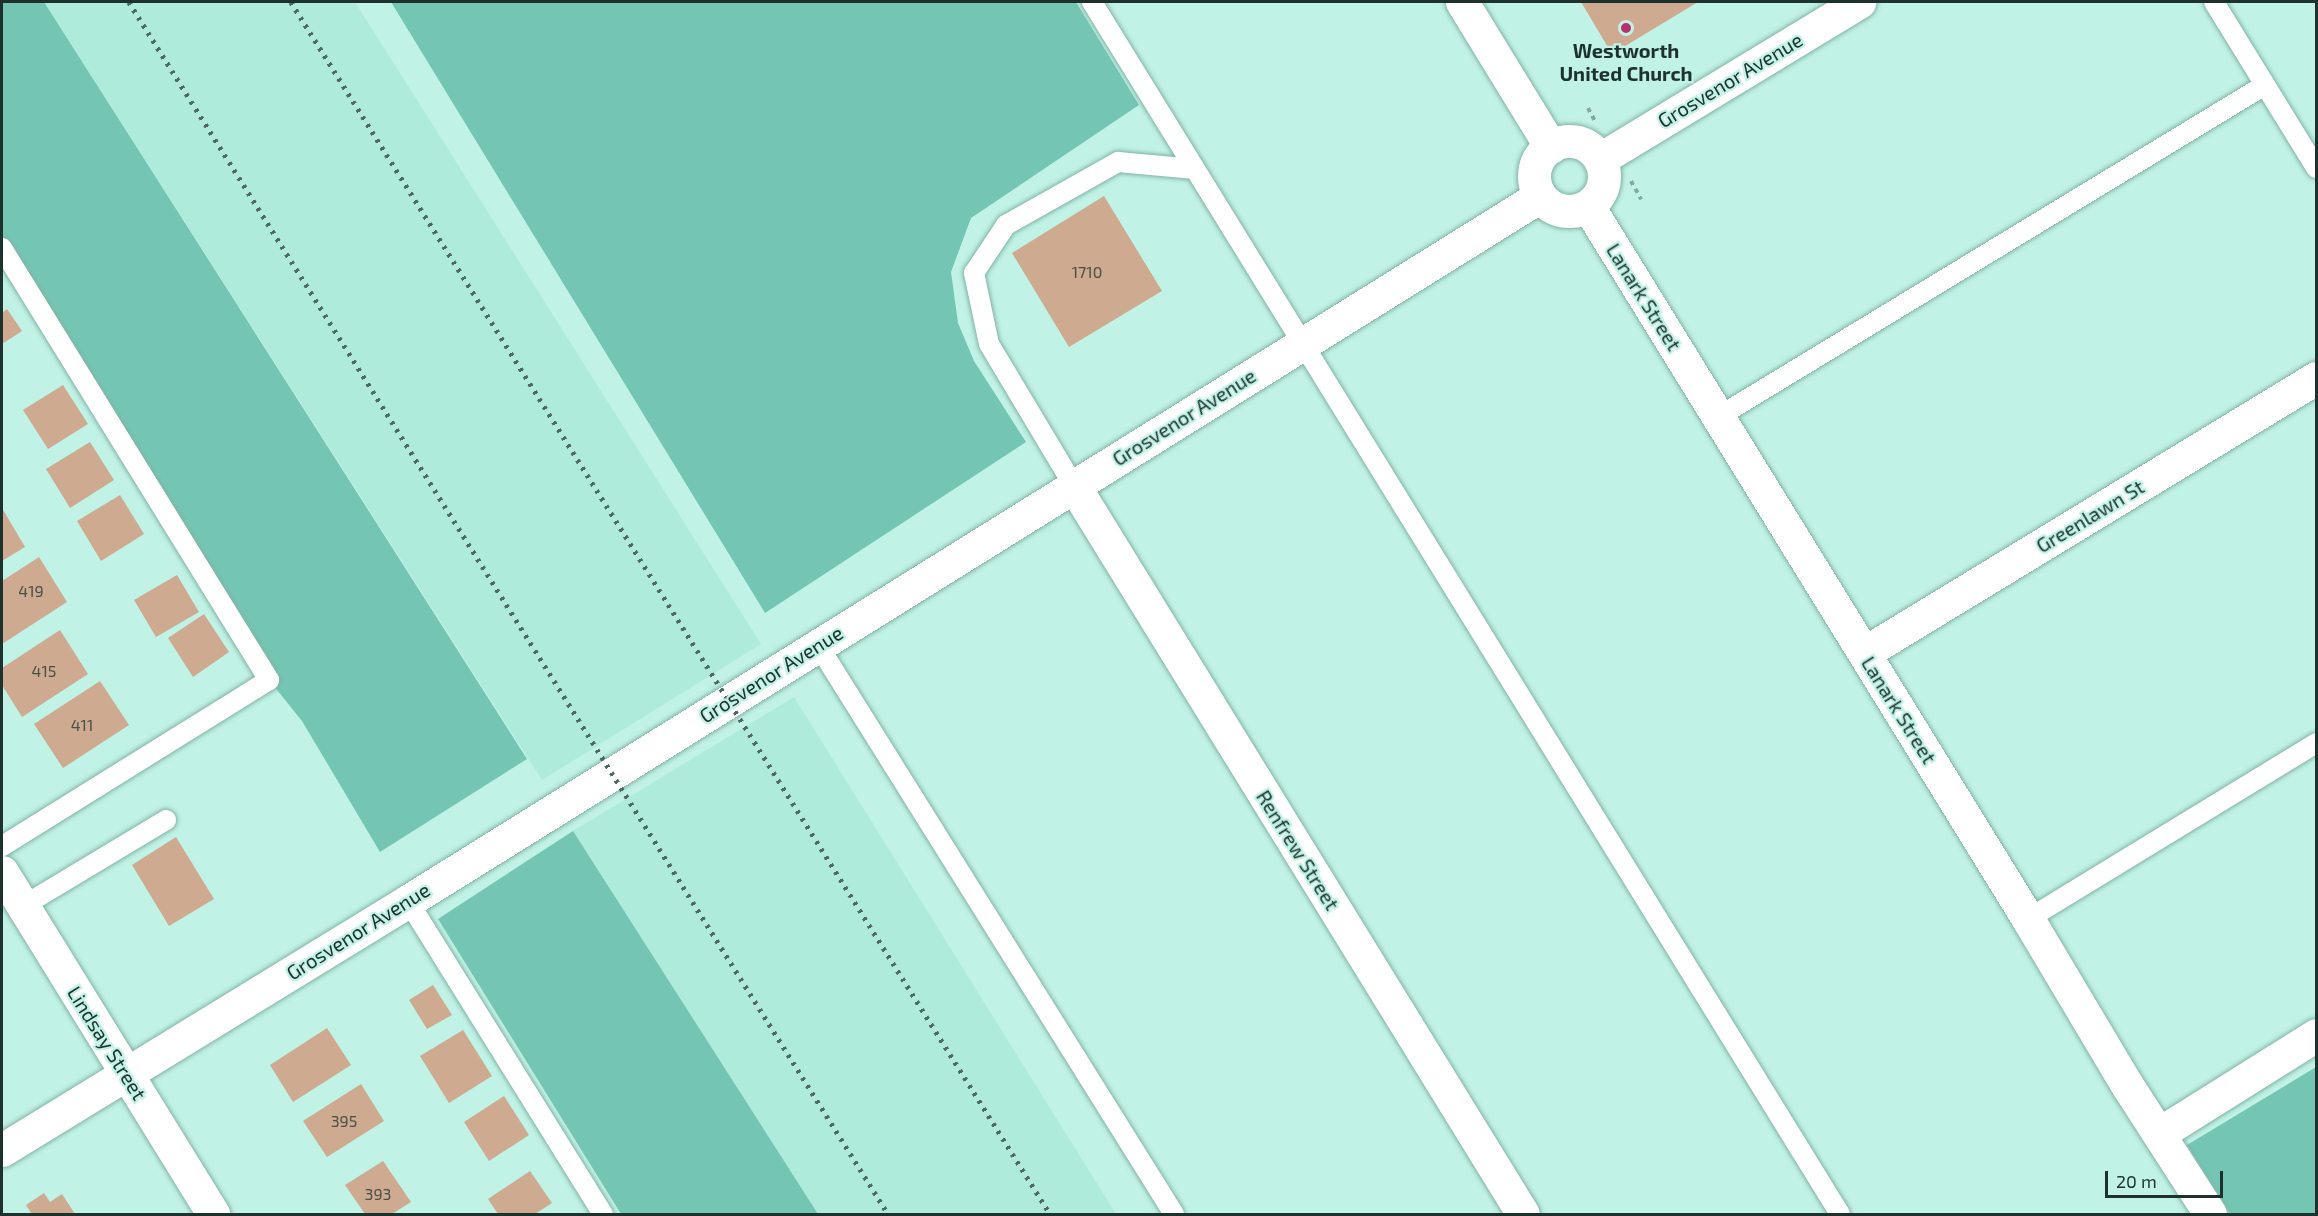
<!DOCTYPE html>
<html>
<head>
<meta charset="utf-8">
<style>
	body { margin:0 }
	#map { position:relative; width:2318px; height:1216px; overflow:hidden; background:#c0f2e5; font-family:"Exo 2",sans-serif }
	div>[style] { position:absolute }
	[style*='--x'] { left:calc(var(--x)*1px); top:calc(var(--y)*1px); width:calc(var(--w)*1px); rotate:calc(var(--a)*1deg) }
	.built>* { inset:0; background:#aeebdb }
	.green>* { inset:0; background:#74c6b3 }
	.building>* { inset:0; background:#ceaa90 }
	.path>* { height:4px; margin-top:-2px; transform-origin:0; background:repeating-linear-gradient(90deg,#83aaa0 0 4.5px,transparent 0 9px) }
	.roads { filter:drop-shadow(0 0 2px #82b3a6) drop-shadow(0 0 2px #82b3a6) }
	.service>* { height:20px; margin:-10px; padding:0 10px; transform-origin:10px; border-radius:10px; background:#fff }
	.minor>* { height:33px; margin:-16.5px; padding:0 16.5px; transform-origin:16.5px; border-radius:16.5px; background:#fff }
	.minor>.ring { margin:-16.5px; padding:0; box-sizing:content-box; background:none; border:33px solid #fff; border-radius:50% }
	.rail>* { height:4.5px; margin-top:-2.25px; transform-origin:0; background:repeating-linear-gradient(90deg,#4d6962 0 3px,transparent 0 9px) }
	.dots>* { width:16px; height:16px; translate:-50% -50%; box-sizing:border-box; border:3px solid #c0f2e5; border-radius:50% }
	span { translate:-50% -50%; white-space:nowrap; text-align:center; line-height:1.15; -webkit-text-stroke:4.5px #c0f2e5; paint-order:stroke }
	.number-label { font-size:16px; color:#4a5046 }
	.number-label span { -webkit-text-stroke-width:0 }
	.poi-label { font-size:20px; color:#1e322d; font-weight:700 }
	.street-label { font-size:20px; color:#1e322d }
	.frame { position:absolute; inset:0; border:3px solid #1e322d; pointer-events:none }
	.scale { position:absolute; left:2105px; top:1171px; width:118px; height:27px; box-sizing:border-box; border:3px solid #1e322d; border-top:0; padding-left:8px; font-size:18px; line-height:21px; white-space:nowrap; color:#1e322d; -webkit-text-stroke:4px #c0f2e5; paint-order:stroke }
</style>
</head>
<body>
<div id="map">
	<div class="built">
		<div style="clip-path:polygon(44px 2px,355px 2px,761px 644px,542px 780px)"></div>
		<div style="clip-path:polygon(794px 697px,1116px 1214px,818px 1214px,573px 831px)"></div>
	</div>
	<div class="green">
		<div style="clip-path:polygon(2px 2px,44px 2px,527px 759px,380px 852px,302px 721px,269px 680px,2px 248px)"></div>
		<div style="clip-path:polygon(391px 2px,1076px 2px,1139px 105px,971px 218px,951px 272px,958px 323px,974px 361px,1026px 442px,765px 613px)"></div>
		<div style="clip-path:polygon(573px 831px,818px 1214px,621px 1214px,438px 919px)"></div>
		<div style="clip-path:polygon(2316px 1067px,2316px 1214px,2230px 1214px,2187px 1145px)"></div>
	</div>
	<div class="building">
		<div style="clip-path:polygon(1581px 2px,1698px 2px,1612px 54px)"></div>
		<div style="clip-path:polygon(1104px 196px,1162px 291px,1069px 347px,1012px 253px)"></div>
		<div style="clip-path:polygon(7px 309px,22px 331px,2px 344px,2px 313px)"></div>
		<div style="clip-path:polygon(63px 385px,88px 424px,48px 449px,23px 410px)"></div>
		<div style="clip-path:polygon(90px 442px,114px 480px,70px 508px,46px 469px)"></div>
		<div style="clip-path:polygon(120px 495px,144px 534px,101px 561px,77px 521px)"></div>
		<div style="clip-path:polygon(2px 508px,25px 547px,2px 561px)"></div>
		<div style="clip-path:polygon(39px 557px,67px 602px,2px 644px,2px 581px)"></div>
		<div style="clip-path:polygon(177px 575px,199px 612px,156px 637px,134px 600px)"></div>
		<div style="clip-path:polygon(204px 614px,229px 652px,193px 677px,168px 638px)"></div>
		<div style="clip-path:polygon(60px 630px,88px 674px,22px 717px,2px 685px,2px 668px)"></div>
		<div style="clip-path:polygon(100px 681px,129px 725px,63px 768px,34px 724px)"></div>
		<div style="clip-path:polygon(176px 837px,214px 899px,169px 926px,132px 865px)"></div>
		<div style="clip-path:polygon(433px 985px,452px 1015px,427px 1029px,409px 1000px)"></div>
		<div style="clip-path:polygon(327px 1028px,351px 1065px,293px 1102px,270px 1065px)"></div>
		<div style="clip-path:polygon(463px 1030px,492px 1076px,449px 1103px,420px 1056px)"></div>
		<div style="clip-path:polygon(361px 1084px,384px 1121px,327px 1157px,303px 1121px)"></div>
		<div style="clip-path:polygon(504px 1096px,529px 1135px,489px 1161px,464px 1122px)"></div>
		<div style="clip-path:polygon(383px 1161px,411px 1202px,392px 1214px,365px 1214px,345px 1185px)"></div>
		<div style="clip-path:polygon(530px 1171px,552px 1203px,535px 1214px,498px 1214px,488px 1199px)"></div>
		<div style="clip-path:polygon(44px 1193px,50px 1202px,62px 1194px,75px 1214px,29px 1214px,31px 1213px,26px 1205px)"></div>
	</div>
	<div class="path">
		<div style="--x:1588;--y:108;--w:15;--a:62"></div>
		<div style="--x:1631;--y:181;--w:21;--a:61"></div>
	</div>
	<div class="roads">
		<div class="service">
			<div style="--x:1092;--y:2;--w:1424;--a:58.32"></div>
			<div style="--x:2214;--y:2;--w:195;--a:58.4"></div>
			<div style="--x:2;--y:248;--w:508;--a:58.28"></div>
			<div style="--x:269;--y:680;--w:314;--a:148.1"></div>
			<div style="--x:1718;--y:417;--w:640;--a:-31.26"></div>
			<div style="--x:1074;--y:486;--w:165;--a:-120.9"></div>
			<div style="--x:989;--y:344;--w:73;--a:-101.9"></div>
			<div style="--x:974;--y:273;--w:58;--a:-56.3"></div>
			<div style="--x:1006;--y:225;--w:129;--a:-29.4"></div>
			<div style="--x:1118;--y:162;--w:77;--a:5.2"></div>
			<div style="--x:818;--y:645;--w:671;--a:57.97"></div>
			<div style="--x:408;--y:901;--w:369;--a:58.1"></div>
			<div style="--x:23;--y:906;--w:167;--a:-31"></div>
			<div style="--x:2028;--y:919;--w:338;--a:-31.4"></div>
		</div>
		<div class="minor">
			<div style="--x:1462;--y:2;--w:170;--a:58.5"></div>
			<div class="ring" style="left:1534px;top:141px;width:37px;height:37px"></div>
			<div style="--x:1600;--y:159;--w:303;--a:-31.2"></div>
			<div style="--x:1588;--y:206;--w:838;--a:58.32"></div>
			<div style="--x:2028;--y:919;--w:193;--a:59.2"></div>
			<div style="--x:2127;--y:1085;--w:153;--a:57.2"></div>
			<div style="--x:1074;--y:486;--w:855;--a:58.34"></div>
			<div style="--x:1864;--y:653;--w:529;--a:-31.32"></div>
			<div style="--x:2;--y:872;--w:402;--a:58.3"></div>
			<div style="--x:2160;--y:1133;--w:184;--a:-32.1"></div>
			<div style="--x:2;--y:1150;--w:476;--a:-31.5"></div>
			<div style="--x:408;--y:901;--w:1334;--a:-31.91"></div>
		</div>
	</div>
	<div class="rail">
		<div style="--x:129;--y:2;--w:1430;--a:57.94"></div>
		<div style="--x:291;--y:2;--w:1430;--a:57.94"></div>
	</div>
	<div class="dots">
		<div style="left:1626px;top:28px;background:#b8306f"></div>
	</div>
	<div class="number-label">
		<span style="left:1087px;top:272px">1710</span>
		<span style="left:31px;top:591px">419</span>
		<span style="left:44px;top:671px">415</span>
		<span style="left:82px;top:725px">411</span>
		<span style="left:344px;top:1121px">395</span>
		<span style="left:378px;top:1194px">393</span>
	</div>
	<div class="poi-label">
		<span style="left:1626px;top:62px">Westworth<br>United Church</span>
	</div>
	<div class="street-label">
		<span style="left:1730px;top:80px;rotate:-31deg">Grosvenor Avenue</span>
		<span style="left:1644px;top:297px;rotate:58deg">Lanark Street</span>
		<span style="left:1184px;top:417px;rotate:-32deg">Grosvenor Avenue</span>
		<span style="left:2090px;top:516px;rotate:-31deg">Greenlawn St</span>
		<span style="left:771px;top:674px;rotate:-32deg">Grosvenor Avenue</span>
		<span style="left:1899px;top:710px;rotate:58deg">Lanark Street</span>
		<span style="left:1298px;top:850px;rotate:58deg">Renfrew Street</span>
		<span style="left:358px;top:931px;rotate:-32deg">Grosvenor Avenue</span>
		<span style="left:107px;top:1043px;rotate:58deg">Lindsay Street</span>
	</div>
	<div class="frame"></div>
	<div class="scale">20 m</div>
</div>
</body>
</html>
